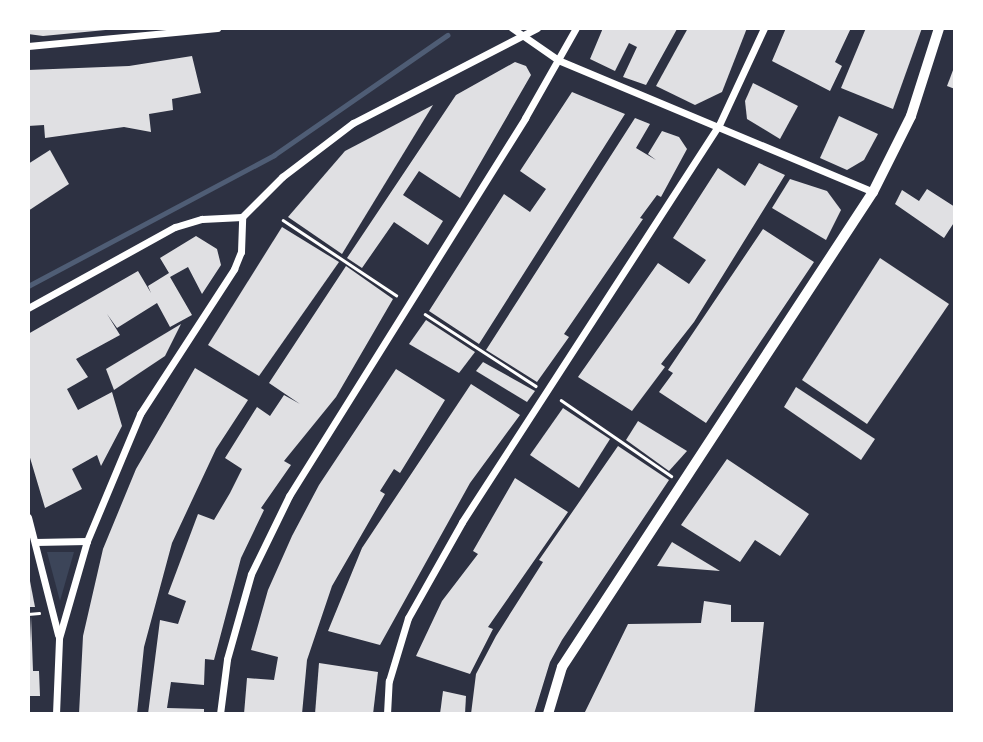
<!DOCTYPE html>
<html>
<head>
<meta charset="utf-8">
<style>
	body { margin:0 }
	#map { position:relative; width:983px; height:742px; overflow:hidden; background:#2d3142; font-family:Inter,sans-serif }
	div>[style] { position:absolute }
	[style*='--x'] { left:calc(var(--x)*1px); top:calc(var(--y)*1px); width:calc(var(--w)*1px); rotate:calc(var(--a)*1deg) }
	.green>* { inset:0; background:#3c4559 }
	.stream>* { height:5px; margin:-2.5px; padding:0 2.5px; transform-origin:2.5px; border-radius:2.5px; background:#4f5d75 }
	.building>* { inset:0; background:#e0e0e3 }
	.path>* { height:2.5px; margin:-1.25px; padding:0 1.25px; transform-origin:1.25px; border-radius:1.25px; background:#fff }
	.minor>* { height:7px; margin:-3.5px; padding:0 3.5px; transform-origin:3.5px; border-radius:3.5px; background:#fff }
	.secondary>* { height:10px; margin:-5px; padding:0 5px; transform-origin:5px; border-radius:5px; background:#fff }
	span { translate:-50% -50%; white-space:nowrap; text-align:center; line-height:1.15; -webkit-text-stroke:5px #fff; paint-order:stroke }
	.frame { position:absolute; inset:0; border:30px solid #fff; pointer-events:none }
</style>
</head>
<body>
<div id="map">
	<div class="green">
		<div style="clip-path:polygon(47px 552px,74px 552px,60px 601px)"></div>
	</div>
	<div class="stream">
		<div style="--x:28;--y:286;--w:279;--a:-28"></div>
		<div style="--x:274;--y:155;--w:211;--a:-34.7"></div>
	</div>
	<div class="building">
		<div style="clip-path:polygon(28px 28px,116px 28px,116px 29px,43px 36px,28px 34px)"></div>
		<div style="clip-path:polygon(603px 28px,675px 28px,677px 29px,646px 85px,623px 77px,637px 47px,629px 43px,615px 71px,590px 59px)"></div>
		<div style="clip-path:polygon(688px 28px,747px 28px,722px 92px,695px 105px,656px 86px)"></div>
		<div style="clip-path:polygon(786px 28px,851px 28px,835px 62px,842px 66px,830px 91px,772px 61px)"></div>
		<div style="clip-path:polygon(866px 28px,922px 28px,893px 109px,841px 88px)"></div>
		<div style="clip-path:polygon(192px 56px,201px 93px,172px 99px,173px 110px,149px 114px,151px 132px,124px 127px,45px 138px,44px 125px,28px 126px,28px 70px,129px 66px)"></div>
		<div style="clip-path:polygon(515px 62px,526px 66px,531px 75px,460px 198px,419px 171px,403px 195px,443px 221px,428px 245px,394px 222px,362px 268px,347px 258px,456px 95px)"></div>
		<div style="clip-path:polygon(955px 65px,955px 89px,947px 86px)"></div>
		<div style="clip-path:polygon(753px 83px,798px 106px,780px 139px,747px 119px,745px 101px)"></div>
		<div style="clip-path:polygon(572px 92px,625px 114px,479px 344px,429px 311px,504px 194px,530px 212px,546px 189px,520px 171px)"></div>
		<div style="clip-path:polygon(433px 105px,342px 254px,288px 217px,345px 151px)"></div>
		<div style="clip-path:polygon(839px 116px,878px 134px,864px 160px,847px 170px,820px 158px)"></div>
		<div style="clip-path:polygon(635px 118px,650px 124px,636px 148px,656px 160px,648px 154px,662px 131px,679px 137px,687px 149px,661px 197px,657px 195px,640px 218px,643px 219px,564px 334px,569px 337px,537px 382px,486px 350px)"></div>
		<div style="clip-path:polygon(50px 150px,69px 184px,28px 211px,28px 164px)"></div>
		<div style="clip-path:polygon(759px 163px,785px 175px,694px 322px,661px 364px,665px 367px,632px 411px,578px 377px,658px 263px,689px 284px,706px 260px,673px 238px,718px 168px,745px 186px)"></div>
		<div style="clip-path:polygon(790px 179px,827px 191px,841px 210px,826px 240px,772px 208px)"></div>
		<div style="clip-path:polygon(927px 189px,955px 207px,955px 221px,944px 238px,895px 204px,902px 190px,919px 201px)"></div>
		<div style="clip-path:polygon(282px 227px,339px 262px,259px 376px,208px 345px)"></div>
		<div style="clip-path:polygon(763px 229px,814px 262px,706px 423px,659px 392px,673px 373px,668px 370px)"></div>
		<div style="clip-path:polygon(196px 236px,217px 249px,221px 265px,202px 294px,188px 267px,170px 277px,192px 315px,170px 327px,157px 303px,117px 328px,107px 314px,120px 335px,76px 359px,88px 377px,67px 389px,78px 410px,112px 392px,122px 426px,101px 466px,97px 455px,72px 469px,82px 489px,45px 508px,28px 451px,28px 334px,138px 271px,151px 293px,148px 286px,169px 273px,160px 258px)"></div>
		<div style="clip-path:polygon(880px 258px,949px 304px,867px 424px,802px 380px)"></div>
		<div style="clip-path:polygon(346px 266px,393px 299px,336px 397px,284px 461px,291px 465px,261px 508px,264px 510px,241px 558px,214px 660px,205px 659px,204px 685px,171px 682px,167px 708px,204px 709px,204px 714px,148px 714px,160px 620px,178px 624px,186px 601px,168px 594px,198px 514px,214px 520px,230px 493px,242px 469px,225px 458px,257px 407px,270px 416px,284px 395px,300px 404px,269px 383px)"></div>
		<div style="clip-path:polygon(426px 320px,475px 352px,459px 373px,409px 344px)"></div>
		<div style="clip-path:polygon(181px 324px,165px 356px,114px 390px,106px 369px)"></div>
		<div style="clip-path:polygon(483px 362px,535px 391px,527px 402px,476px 371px)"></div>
		<div style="clip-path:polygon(195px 368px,248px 400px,216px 449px,172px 543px,144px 647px,137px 714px,79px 714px,83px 636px,103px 549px,136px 469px)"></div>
		<div style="clip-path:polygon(396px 369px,445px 400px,400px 473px,394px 469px,380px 491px,385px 494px,332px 586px,307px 660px,302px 714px,244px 714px,247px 678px,274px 680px,278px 657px,251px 650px,268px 590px,292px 536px,319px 485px)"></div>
		<div style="clip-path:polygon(471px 384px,520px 415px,470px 483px,380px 645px,328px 631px,362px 548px)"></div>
		<div style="clip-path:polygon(796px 387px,875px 439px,861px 460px,784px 407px)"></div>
		<div style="clip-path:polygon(563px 408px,610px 439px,579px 488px,530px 455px)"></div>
		<div style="clip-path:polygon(638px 421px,687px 451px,669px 471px,626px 440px)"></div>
		<div style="clip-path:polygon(618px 446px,669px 480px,562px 640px,550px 662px,534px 714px,471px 714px,476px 674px,496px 636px,543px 562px,539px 560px)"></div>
		<div style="clip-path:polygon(727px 459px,809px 514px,780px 556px,755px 540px,740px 562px,681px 525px)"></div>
		<div style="clip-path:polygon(515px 478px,568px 512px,488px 627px,493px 629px,470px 674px,416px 656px,442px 601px,478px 554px,473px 551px)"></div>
		<div style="clip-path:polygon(672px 542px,720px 571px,657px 566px)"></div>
		<div style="clip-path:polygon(28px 576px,29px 576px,35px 607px,28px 607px)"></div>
		<div style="clip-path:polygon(704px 601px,731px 605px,731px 622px,764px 622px,754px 714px,584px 714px,628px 624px,701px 623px)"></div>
		<div style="clip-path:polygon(31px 616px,33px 671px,39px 671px,40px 696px,28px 696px)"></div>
		<div style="clip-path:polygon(319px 663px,378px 672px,373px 714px,315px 714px)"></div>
		<div style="clip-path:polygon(443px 691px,466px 696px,465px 714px,440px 714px)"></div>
	</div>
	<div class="path">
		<div style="--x:283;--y:220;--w:136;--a:33.6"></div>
		<div style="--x:425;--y:314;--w:132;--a:33"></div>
		<div style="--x:561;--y:400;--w:134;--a:34.6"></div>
		<div style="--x:28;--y:614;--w:11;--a:-5"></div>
	</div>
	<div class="minor">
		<div style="--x:512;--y:28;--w:56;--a:34.8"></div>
		<div style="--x:558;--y:60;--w:342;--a:22.7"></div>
		<div style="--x:28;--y:46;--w:190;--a:-5.4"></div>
		<div style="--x:28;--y:308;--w:168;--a:-28.9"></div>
		<div style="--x:175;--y:227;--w:28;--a:-17"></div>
		<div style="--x:202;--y:219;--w:40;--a:-2.9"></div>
		<div style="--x:242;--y:217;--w:57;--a:-45"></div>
		<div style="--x:282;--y:177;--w:89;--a:-37.3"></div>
		<div style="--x:353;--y:123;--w:207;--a:-27.3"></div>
		<div style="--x:28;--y:517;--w:122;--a:75.7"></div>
		<div style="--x:35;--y:542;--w:52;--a:-1.1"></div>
		<div style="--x:56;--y:714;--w:76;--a:-87.7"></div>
		<div style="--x:59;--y:638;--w:101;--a:-73.9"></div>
		<div style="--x:87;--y:541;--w:138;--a:-67.3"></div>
		<div style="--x:140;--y:414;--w:173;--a:-57"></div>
		<div style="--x:234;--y:269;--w:18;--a:-68"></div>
		<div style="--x:241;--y:252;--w:35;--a:-88"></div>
		<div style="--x:220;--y:714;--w:55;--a:-82.7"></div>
		<div style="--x:227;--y:659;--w:88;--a:-74.2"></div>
		<div style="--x:251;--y:574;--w:87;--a:-64"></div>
		<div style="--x:289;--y:496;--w:446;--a:-58"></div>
		<div style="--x:525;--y:118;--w:103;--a:-60.5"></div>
		<div style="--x:387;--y:714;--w:33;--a:-87"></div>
		<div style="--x:389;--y:681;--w:66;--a:-73.2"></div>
		<div style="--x:408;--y:618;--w:110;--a:-60.6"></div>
		<div style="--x:462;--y:522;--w:473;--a:-57.1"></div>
		<div style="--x:719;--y:125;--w:107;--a:-65.1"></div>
	</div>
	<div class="secondary">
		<div style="--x:548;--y:714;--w:49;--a:-73.4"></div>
		<div style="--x:562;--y:667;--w:568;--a:-56.79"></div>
		<div style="--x:873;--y:192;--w:85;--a:-63.4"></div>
		<div style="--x:911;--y:116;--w:92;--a:-72.3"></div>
	</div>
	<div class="frame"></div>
</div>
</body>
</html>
